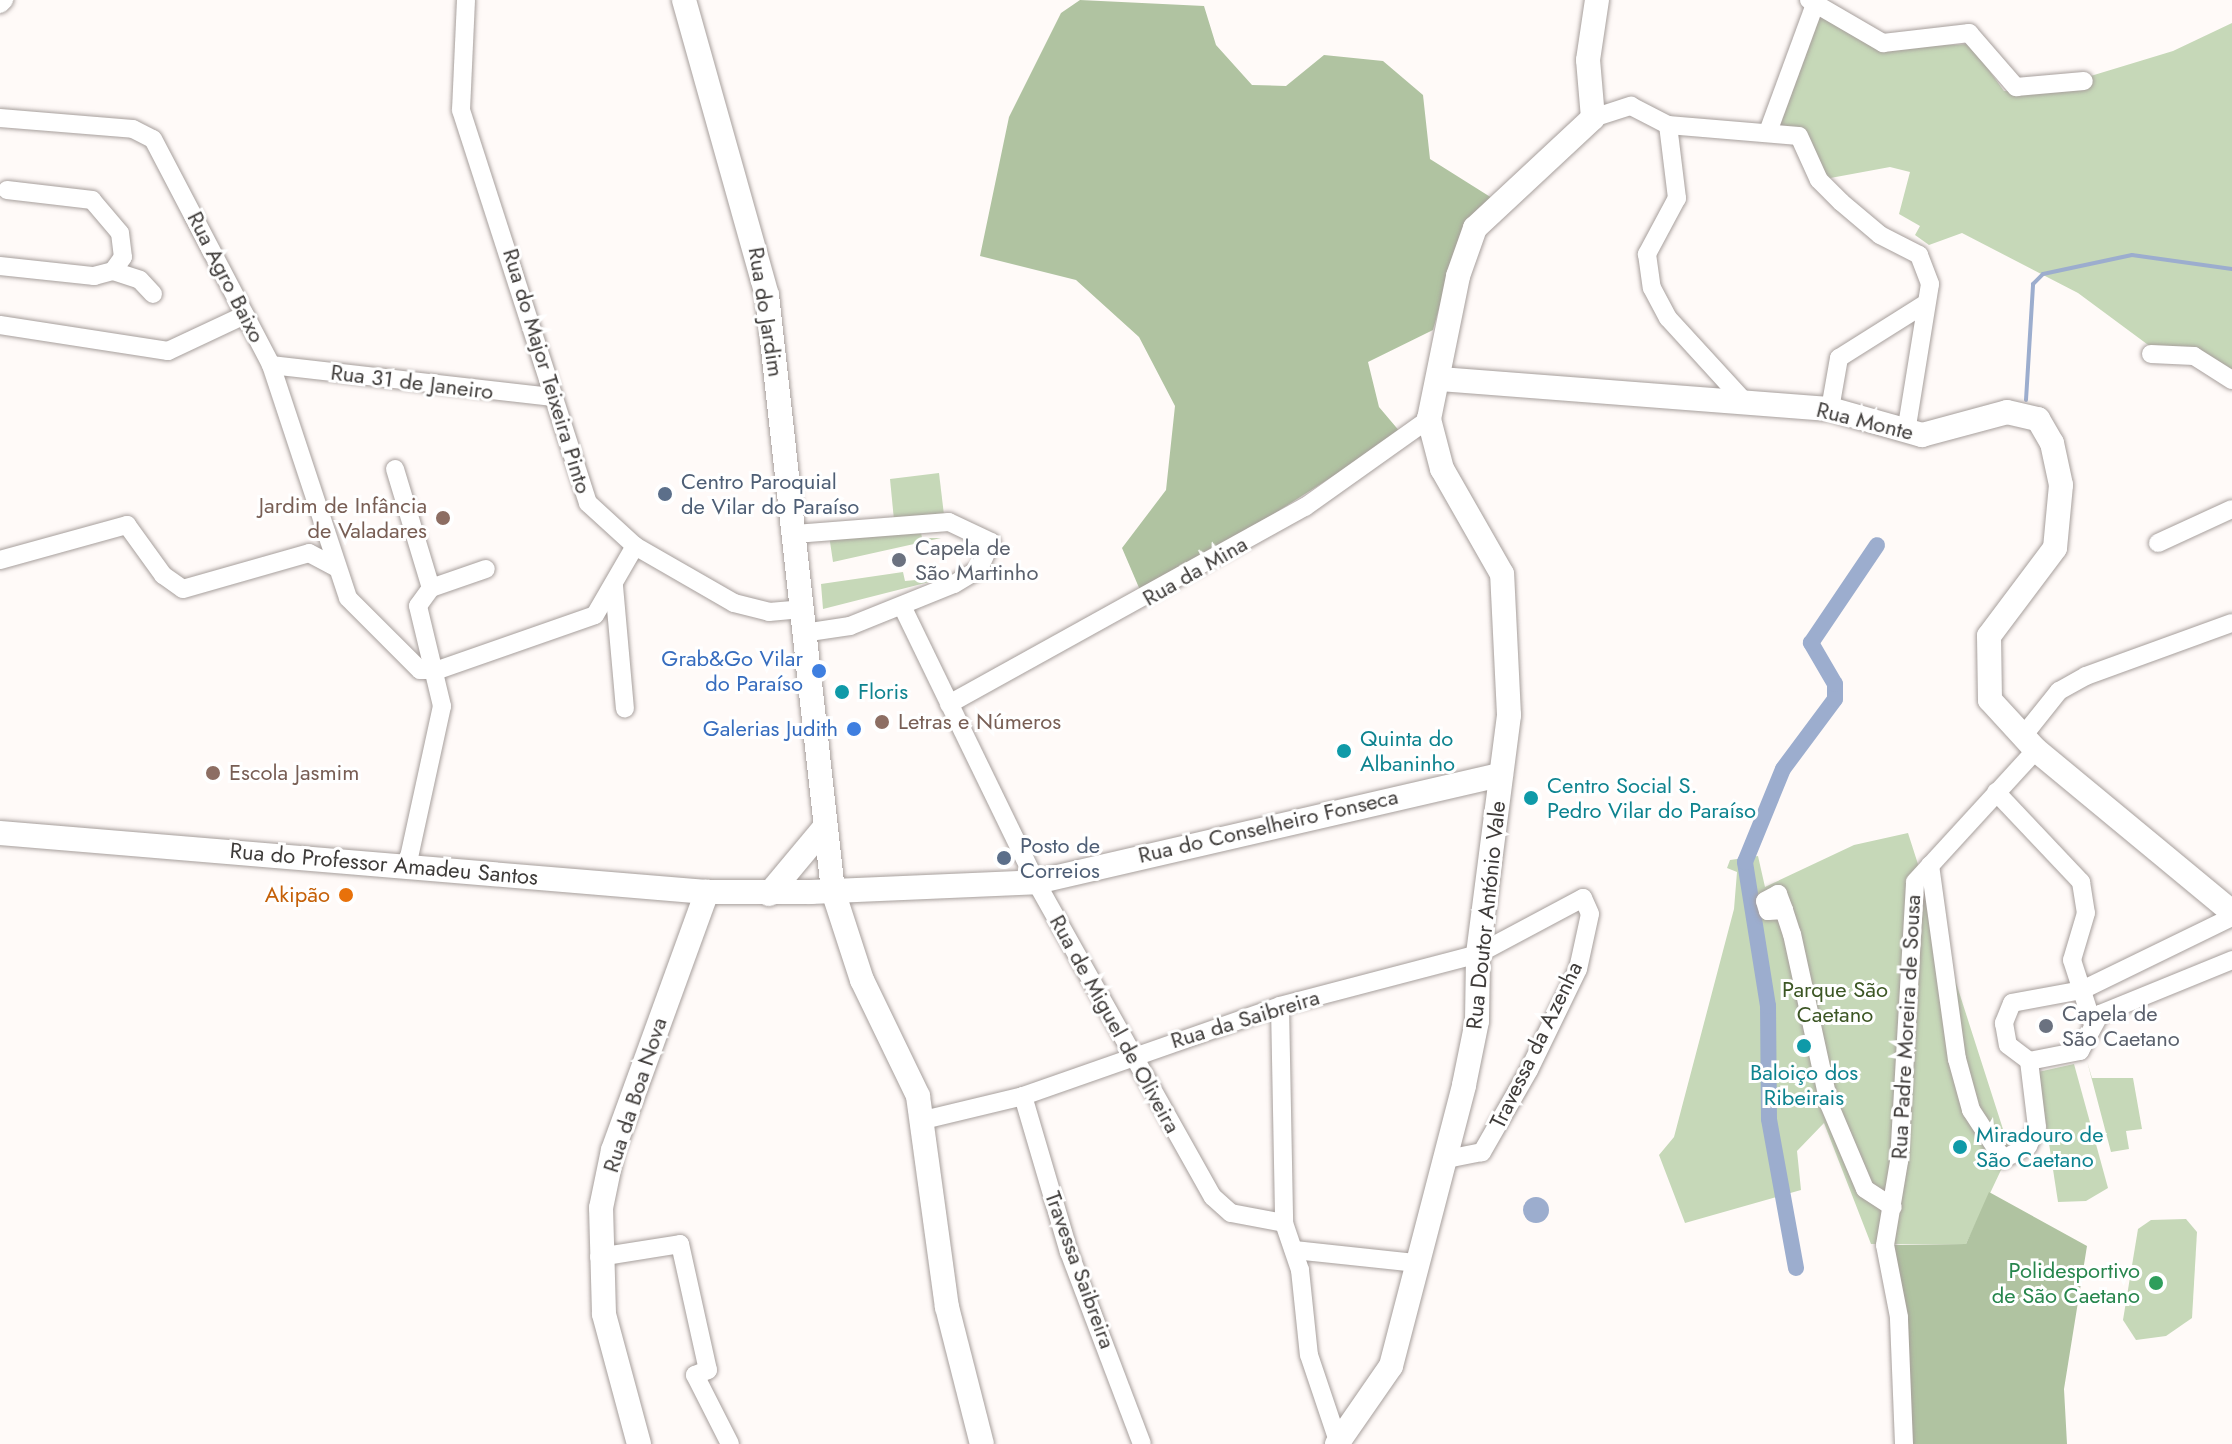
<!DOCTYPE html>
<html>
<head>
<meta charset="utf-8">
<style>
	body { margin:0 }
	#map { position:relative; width:2232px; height:1444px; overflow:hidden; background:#fffaf8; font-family:Jost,sans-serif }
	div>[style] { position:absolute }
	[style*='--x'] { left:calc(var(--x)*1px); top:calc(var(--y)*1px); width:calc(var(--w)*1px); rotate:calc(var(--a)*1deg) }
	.green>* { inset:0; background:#c6d8b8 }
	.forest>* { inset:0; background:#b0c3a1 }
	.water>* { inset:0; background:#9cadce }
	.round { border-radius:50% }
	.stream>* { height:4px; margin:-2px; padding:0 2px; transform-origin:2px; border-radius:2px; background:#9cadce }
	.canal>* { height:16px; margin:-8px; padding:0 8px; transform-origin:8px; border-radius:8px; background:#9cadce }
	.roads { filter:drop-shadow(0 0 2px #a79f9c) drop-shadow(0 0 2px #a79f9c) }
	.street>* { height:18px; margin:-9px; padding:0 9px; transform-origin:9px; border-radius:9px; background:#fff }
	.secondary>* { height:24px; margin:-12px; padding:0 12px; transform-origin:12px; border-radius:12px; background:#fff }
	.dots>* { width:22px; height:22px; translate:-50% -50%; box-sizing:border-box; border:4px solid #fff; border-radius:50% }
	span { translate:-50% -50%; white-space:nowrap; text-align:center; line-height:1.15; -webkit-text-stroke:6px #fff; paint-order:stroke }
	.street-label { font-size:22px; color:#3e3b39 }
	.service-label { font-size:22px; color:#4e5e75 }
	.left { translate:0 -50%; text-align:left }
	.education-label { font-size:22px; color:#785e54 }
	.right { translate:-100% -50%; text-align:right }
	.worship-label { font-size:22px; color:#5b616d }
	.shop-label { font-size:22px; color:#366cbe }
	.culture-label { font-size:22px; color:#0d838f }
	.food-label { font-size:22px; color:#c56008 }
	.park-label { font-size:22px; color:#3c5624 }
	.leisure-label { font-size:22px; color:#27864d }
</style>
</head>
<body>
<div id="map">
	<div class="green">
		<div style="clip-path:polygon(1818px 10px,1881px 48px,1970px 44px,2004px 91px,2038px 92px,2173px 51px,2232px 23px,2232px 375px,2155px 350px,2078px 293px,1962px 233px,1929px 245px,1915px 235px,1920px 226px,1899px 214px,1910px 172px,1890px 167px,1825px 179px,1776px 128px)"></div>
		<div style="clip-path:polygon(939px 473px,944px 515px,894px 520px,890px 479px)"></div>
		<div style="clip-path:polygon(920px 527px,922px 538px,941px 538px,833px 562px,829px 535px)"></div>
		<div style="clip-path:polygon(903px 572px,905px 581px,949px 577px,823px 609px,821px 584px)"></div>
		<div style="clip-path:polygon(1908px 833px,2010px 1151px,1966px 1244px,1871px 1244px,1824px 1123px,1797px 1151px,1801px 1190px,1685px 1223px,1659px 1155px,1674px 1137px,1734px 909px,1737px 872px,1727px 868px,1730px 860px,1758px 856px,1765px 887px,1854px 845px)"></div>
		<div style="clip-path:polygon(2087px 1061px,2092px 1078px,2133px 1078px,2142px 1129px,2126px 1131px,2129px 1149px,2111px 1152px)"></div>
		<div style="clip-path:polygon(2074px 1064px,2108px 1188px,2086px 1201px,2058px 1202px,2038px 1072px)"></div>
		<div style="clip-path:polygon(2186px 1219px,2197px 1232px,2192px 1318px,2166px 1336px,2136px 1340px,2123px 1320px,2138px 1229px,2151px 1220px)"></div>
	</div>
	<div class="forest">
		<div style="clip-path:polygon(1080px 0,1204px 6px,1216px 45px,1252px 85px,1286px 86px,1324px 55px,1383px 61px,1423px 95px,1430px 159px,1492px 198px,1456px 248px,1433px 330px,1368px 362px,1379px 407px,1401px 433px,1143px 597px,1122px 548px,1166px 490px,1175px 406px,1139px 337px,1076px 280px,980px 256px,1009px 117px,1061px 13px)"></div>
		<div style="clip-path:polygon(1989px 1192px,2087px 1246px,2064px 1389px,2067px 1444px,1904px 1444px,1885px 1245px,1966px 1244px)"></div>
	</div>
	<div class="water">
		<div class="round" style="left:1523px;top:1197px;width:26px;height:26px"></div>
	</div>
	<div class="stream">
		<div style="--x:2026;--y:400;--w:116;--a:-86.5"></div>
		<div style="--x:2033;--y:284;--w:14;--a:-45"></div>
		<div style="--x:2043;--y:274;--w:91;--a:-12.1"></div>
		<div style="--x:2132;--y:255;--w:101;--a:8"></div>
	</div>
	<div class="canal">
		<div style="--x:1796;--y:1268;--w:151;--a:-100.3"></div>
		<div style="--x:1769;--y:1119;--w:113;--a:-90.5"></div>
		<div style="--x:1768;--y:1006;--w:146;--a:-99.1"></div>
		<div style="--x:1745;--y:862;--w:100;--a:-67.8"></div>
		<div style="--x:1783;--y:769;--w:87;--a:-53.4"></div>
		<div style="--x:1835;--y:699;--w:15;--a:-90"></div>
		<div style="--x:1835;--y:684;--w:48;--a:-120.3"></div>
		<div style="--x:1811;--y:643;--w:118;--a:-56"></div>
	</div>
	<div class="roads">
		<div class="street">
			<div style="--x:466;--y:0;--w:110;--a:92.6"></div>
			<div style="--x:461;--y:110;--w:413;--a:72.1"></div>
			<div style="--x:588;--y:503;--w:64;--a:42.5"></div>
			<div style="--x:635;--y:546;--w:114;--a:29.9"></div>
			<div style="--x:734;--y:603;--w:36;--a:14"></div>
			<div style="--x:769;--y:612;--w:33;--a:-5"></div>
			<div style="--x:1809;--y:0;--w:86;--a:30.2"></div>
			<div style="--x:1883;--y:43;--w:87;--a:-6.6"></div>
			<div style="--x:1969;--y:33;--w:72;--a:49"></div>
			<div style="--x:2016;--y:87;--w:68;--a:-5"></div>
			<div style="--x:0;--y:4;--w:6;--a:-45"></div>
			<div style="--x:0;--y:118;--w:133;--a:4.7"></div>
			<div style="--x:133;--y:129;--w:22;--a:27"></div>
			<div style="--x:153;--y:139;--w:255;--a:62.4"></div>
			<div style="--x:271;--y:365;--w:245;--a:71.7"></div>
			<div style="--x:348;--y:598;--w:102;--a:45"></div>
			<div style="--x:420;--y:670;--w:18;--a:0"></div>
			<div style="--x:438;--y:670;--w:166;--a:-19.3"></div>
			<div style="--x:595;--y:615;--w:80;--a:-59.9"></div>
			<div style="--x:1593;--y:118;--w:40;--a:-18"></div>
			<div style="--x:1631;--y:106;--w:42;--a:27.2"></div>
			<div style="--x:1668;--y:125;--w:131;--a:4.8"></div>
			<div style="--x:1799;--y:136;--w:48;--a:65.6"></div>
			<div style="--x:1819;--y:180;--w:31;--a:45"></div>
			<div style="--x:1841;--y:202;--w:51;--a:40.2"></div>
			<div style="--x:1880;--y:235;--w:44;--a:27.1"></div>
			<div style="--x:1919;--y:255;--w:31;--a:69"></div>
			<div style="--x:1930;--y:284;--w:150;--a:99.2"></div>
			<div style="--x:1668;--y:125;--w:74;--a:83"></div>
			<div style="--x:1677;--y:198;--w:64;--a:118.2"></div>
			<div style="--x:1647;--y:254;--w:34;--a:82"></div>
			<div style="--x:1652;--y:288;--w:34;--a:62"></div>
			<div style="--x:1668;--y:318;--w:113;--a:47.5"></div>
			<div style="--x:1768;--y:132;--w:136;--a:-69.8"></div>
			<div style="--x:7;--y:190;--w:86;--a:6.7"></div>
			<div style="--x:92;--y:200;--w:43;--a:49.7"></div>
			<div style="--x:120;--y:233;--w:24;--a:83"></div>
			<div style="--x:123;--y:257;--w:17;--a:126"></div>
			<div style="--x:0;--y:266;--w:95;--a:6.1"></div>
			<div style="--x:94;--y:276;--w:20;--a:-15"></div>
			<div style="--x:113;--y:271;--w:28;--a:18"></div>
			<div style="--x:140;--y:280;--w:19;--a:47"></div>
			<div style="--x:0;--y:325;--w:170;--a:8.8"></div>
			<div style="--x:168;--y:351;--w:85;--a:-25.1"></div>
			<div style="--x:2151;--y:354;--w:43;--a:2.7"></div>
			<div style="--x:2194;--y:356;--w:45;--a:32.3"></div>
			<div style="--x:271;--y:365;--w:284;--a:6.5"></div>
			<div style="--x:1830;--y:409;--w:52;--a:-80"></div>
			<div style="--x:1839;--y:358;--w:99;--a:-32.2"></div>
			<div style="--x:395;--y:469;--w:124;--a:73.2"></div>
			<div style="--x:431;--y:588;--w:22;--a:126"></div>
			<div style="--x:418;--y:606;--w:103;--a:76.5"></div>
			<div style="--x:442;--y:706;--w:164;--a:102.3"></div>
			<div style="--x:795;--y:534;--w:154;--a:-4.5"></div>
			<div style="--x:949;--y:522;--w:47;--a:25.5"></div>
			<div style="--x:991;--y:542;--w:30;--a:114"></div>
			<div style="--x:979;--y:569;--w:29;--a:149"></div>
			<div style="--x:954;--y:584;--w:112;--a:158"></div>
			<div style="--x:850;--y:626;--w:48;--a:171.5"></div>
			<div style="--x:2158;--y:543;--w:81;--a:-24.7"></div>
			<div style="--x:0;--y:560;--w:132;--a:-15.4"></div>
			<div style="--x:127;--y:525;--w:62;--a:54.2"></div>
			<div style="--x:163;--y:575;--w:24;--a:35"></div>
			<div style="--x:183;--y:589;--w:131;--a:-15.9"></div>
			<div style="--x:309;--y:553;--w:32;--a:28"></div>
			<div style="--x:614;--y:586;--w:123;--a:84.9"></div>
			<div style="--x:431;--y:588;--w:58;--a:-19.1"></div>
			<div style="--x:902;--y:606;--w:307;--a:64.1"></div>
			<div style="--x:1036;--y:882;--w:361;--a:60.7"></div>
			<div style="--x:1213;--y:1197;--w:24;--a:42"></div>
			<div style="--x:1231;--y:1213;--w:54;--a:10.7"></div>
			<div style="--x:949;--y:704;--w:407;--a:-29"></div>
			<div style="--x:1305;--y:507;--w:152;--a:-35.4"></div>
			<div style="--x:2023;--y:736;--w:58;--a:-51.3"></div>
			<div style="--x:2059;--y:691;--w:31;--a:-29"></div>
			<div style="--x:2086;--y:676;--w:155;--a:-20"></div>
			<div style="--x:1996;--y:792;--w:124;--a:46.6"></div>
			<div style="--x:2081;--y:882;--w:31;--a:81"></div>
			<div style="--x:2086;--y:913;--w:49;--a:106.6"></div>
			<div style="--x:2072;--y:960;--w:65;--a:72.1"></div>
			<div style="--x:1930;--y:865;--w:196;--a:82.1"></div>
			<div style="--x:1957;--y:1059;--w:53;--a:74.6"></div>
			<div style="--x:1971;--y:1110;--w:59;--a:56.9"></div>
			<div style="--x:2003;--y:1159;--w:28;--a:-27"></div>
			<div style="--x:2028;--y:1146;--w:21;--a:-65"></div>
			<div style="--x:2037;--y:1127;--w:66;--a:-96.9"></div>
			<div style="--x:1784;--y:910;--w:16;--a:176"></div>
			<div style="--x:1768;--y:911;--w:10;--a:-107"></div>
			<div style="--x:1765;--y:901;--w:15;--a:-28"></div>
			<div style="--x:1778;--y:894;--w:17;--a:69"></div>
			<div style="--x:1784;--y:910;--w:25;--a:72"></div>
			<div style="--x:1792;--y:934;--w:174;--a:77.7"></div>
			<div style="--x:1829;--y:1104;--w:92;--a:67"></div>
			<div style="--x:1865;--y:1189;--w:33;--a:33"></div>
			<div style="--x:2232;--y:917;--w:167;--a:154"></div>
			<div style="--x:2082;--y:990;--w:71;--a:169.5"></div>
			<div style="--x:2012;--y:1003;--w:22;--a:112"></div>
			<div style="--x:2004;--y:1023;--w:22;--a:80"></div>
			<div style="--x:2008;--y:1045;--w:26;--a:37"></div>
			<div style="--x:2029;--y:1061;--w:52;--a:-11.1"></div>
			<div style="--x:2080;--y:1051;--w:42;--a:-61.6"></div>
			<div style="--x:2100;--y:1014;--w:143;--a:-22.2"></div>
			<div style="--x:1280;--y:1006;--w:217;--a:88.9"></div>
			<div style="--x:1284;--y:1223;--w:50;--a:71.2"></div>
			<div style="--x:1300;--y:1270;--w:85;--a:84"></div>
			<div style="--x:1309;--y:1355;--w:91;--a:71.4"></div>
			<div style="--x:1023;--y:1096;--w:163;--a:73.6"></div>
			<div style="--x:1069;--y:1252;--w:205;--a:69.2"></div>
			<div style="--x:924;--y:1120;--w:102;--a:-13.6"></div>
			<div style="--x:1023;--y:1096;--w:272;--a:-19.3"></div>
			<div style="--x:1280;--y:1006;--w:205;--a:-14.7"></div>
			<div style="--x:1478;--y:954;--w:119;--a:-28.1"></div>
			<div style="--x:1583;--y:898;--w:17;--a:66"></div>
			<div style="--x:1590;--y:914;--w:56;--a:102.3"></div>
			<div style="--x:1578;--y:969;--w:112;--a:115.9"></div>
			<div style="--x:1529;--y:1070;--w:95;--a:119.8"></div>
			<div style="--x:1482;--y:1152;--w:41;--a:168.7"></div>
			<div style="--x:1294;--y:1250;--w:122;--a:6.1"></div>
			<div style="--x:599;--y:1257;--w:82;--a:-9.1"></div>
			<div style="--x:680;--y:1244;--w:129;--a:77.5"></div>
			<div style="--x:708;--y:1370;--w:14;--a:159"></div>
			<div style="--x:695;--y:1375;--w:77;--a:63.1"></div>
			<div style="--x:1904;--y:1444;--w:127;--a:-92.3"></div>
			<div style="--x:1899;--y:1317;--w:73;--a:-101"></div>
			<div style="--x:1885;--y:1245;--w:85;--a:-80.5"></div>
			<div style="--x:1899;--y:1161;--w:279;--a:-86.7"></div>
			<div style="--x:1915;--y:882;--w:179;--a:-47.5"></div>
		</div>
		<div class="secondary">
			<div style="--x:684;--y:0;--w:306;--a:74.3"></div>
			<div style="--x:767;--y:295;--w:600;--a:83.68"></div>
			<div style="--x:833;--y:891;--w:94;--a:72"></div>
			<div style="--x:862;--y:980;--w:129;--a:64.2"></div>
			<div style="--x:918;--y:1096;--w:213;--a:82.2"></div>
			<div style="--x:947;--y:1307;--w:141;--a:75.7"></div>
			<div style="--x:1439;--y:379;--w:392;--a:4.4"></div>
			<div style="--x:1830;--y:409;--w:96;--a:15.8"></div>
			<div style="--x:1922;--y:435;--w:88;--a:-15.1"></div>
			<div style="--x:2007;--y:412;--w:32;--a:13"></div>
			<div style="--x:2038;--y:419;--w:28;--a:60"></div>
			<div style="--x:2052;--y:443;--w:43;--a:77.9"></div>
			<div style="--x:2061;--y:485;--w:63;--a:95.4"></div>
			<div style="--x:2055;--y:548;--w:110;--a:126.9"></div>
			<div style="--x:1989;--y:636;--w:64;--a:89.1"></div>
			<div style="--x:1990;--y:700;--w:68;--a:47.4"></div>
			<div style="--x:2036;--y:750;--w:254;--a:39.6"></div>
			<div style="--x:0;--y:833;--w:709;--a:4.77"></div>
			<div style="--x:707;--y:892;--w:104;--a:0"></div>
			<div style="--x:811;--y:892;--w:225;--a:-2.5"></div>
			<div style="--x:1036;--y:882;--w:477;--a:-13"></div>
			<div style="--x:769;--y:894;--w:87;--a:-50.1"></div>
			<div style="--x:639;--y:1444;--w:135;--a:-105.1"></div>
			<div style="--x:604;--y:1314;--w:106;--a:-91.6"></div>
			<div style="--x:601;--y:1208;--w:59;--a:-78.3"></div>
			<div style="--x:613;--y:1150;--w:275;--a:-70"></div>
			<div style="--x:1337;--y:1444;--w:95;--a:-55.3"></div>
			<div style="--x:1391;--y:1366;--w:290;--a:-75.4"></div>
			<div style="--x:1464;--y:1085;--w:65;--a:-78.5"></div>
			<div style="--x:1477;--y:1021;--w:67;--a:-89.1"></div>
			<div style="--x:1478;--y:954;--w:241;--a:-82.6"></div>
			<div style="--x:1509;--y:715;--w:141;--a:-92.8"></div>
			<div style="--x:1502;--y:574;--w:121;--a:-119.7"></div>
			<div style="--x:1442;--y:469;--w:52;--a:-104.6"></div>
			<div style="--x:1429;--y:419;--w:146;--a:-78.5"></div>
			<div style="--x:1458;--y:276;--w:51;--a:-70.5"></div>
			<div style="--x:1475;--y:228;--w:161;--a:-43"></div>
			<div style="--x:1593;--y:118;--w:58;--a:-94.9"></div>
			<div style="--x:1588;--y:60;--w:61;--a:-81.5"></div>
		</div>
	</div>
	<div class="dots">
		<div style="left:665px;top:494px;background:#5c6f8a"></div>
		<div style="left:443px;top:518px;background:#8d6e63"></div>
		<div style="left:899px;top:560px;background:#6b7280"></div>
		<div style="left:819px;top:671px;background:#3f7fe0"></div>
		<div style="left:842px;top:692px;background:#0f9aa8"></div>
		<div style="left:882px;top:722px;background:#8d6e63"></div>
		<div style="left:854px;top:729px;background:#3f7fe0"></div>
		<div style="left:1344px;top:751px;background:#0f9aa8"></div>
		<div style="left:213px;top:773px;background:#8d6e63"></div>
		<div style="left:1531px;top:798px;background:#0f9aa8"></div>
		<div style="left:1004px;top:858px;background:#5c6f8a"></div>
		<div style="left:346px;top:895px;background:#e8710a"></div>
		<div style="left:2046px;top:1026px;background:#6b7280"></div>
		<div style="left:1804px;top:1046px;background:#0f9aa8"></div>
		<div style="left:1960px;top:1147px;background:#0f9aa8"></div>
		<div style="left:2156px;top:1283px;background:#2e9e5b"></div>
	</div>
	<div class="street-label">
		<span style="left:226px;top:277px;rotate:63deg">Rua Agro Baixo</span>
		<span style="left:766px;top:312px;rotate:81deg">Rua do Jardim</span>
		<span style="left:547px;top:371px;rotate:73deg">Rua do Major Teixeira Pinto</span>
		<span style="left:412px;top:382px;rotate:7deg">Rua 31 de Janeiro</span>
		<span style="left:1865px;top:421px;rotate:14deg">Rua Monte</span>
		<span style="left:1195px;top:571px;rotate:-30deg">Rua da Mina</span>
		<span style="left:1268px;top:826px;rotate:-13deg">Rua do Conselheiro Fonseca</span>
		<span style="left:384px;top:864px;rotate:5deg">Rua do Professor Amadeu Santos</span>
		<span style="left:1486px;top:915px;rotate:-84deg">Rua Doutor António Vale</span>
		<span style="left:1245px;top:1019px;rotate:-17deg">Rua da Saibreira</span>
		<span style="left:1115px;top:1024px;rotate:61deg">Rua de Miguel de Oliveira</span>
		<span style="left:1906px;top:1027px;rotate:-87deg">Rua Padre Moreira de Sousa</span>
		<span style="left:1536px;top:1045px;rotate:-64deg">Travessa da Azenha</span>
		<span style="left:635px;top:1095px;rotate:-72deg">Rua da Boa Nova</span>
		<span style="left:1080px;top:1270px;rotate:70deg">Travessa Saibreira</span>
	</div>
	<div class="service-label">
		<span class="left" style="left:681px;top:494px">Centro Paroquial<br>de Vilar do Paraíso</span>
		<span class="left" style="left:1020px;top:858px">Posto de<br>Correios</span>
	</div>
	<div class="education-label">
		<span class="right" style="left:427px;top:518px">Jardim de Infância<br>de Valadares</span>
		<span class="left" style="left:898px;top:722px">Letras e Números</span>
		<span class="left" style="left:229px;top:773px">Escola Jasmim</span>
	</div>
	<div class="worship-label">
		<span class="left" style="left:915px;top:560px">Capela de<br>São Martinho</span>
		<span class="left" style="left:2062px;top:1026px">Capela de<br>São Caetano</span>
	</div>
	<div class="shop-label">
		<span class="right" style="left:803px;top:671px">Grab&amp;Go Vilar<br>do Paraíso</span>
		<span class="right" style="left:838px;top:729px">Galerias Judith</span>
	</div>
	<div class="culture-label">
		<span class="left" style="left:858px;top:692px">Floris</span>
		<span class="left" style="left:1360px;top:751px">Quinta do<br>Albaninho</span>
		<span class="left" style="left:1547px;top:798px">Centro Social S.<br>Pedro Vilar do Paraíso</span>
		<span style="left:1804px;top:1085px">Baloiço dos<br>Ribeirais</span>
		<span class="left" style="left:1976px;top:1147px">Miradouro de<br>São Caetano</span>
	</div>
	<div class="food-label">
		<span class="right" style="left:330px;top:895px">Akipão</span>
	</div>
	<div class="park-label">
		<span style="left:1835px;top:1002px">Parque São<br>Caetano</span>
	</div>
	<div class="leisure-label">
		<span class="right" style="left:2140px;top:1283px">Polidesportivo<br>de São Caetano</span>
	</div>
</div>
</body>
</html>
